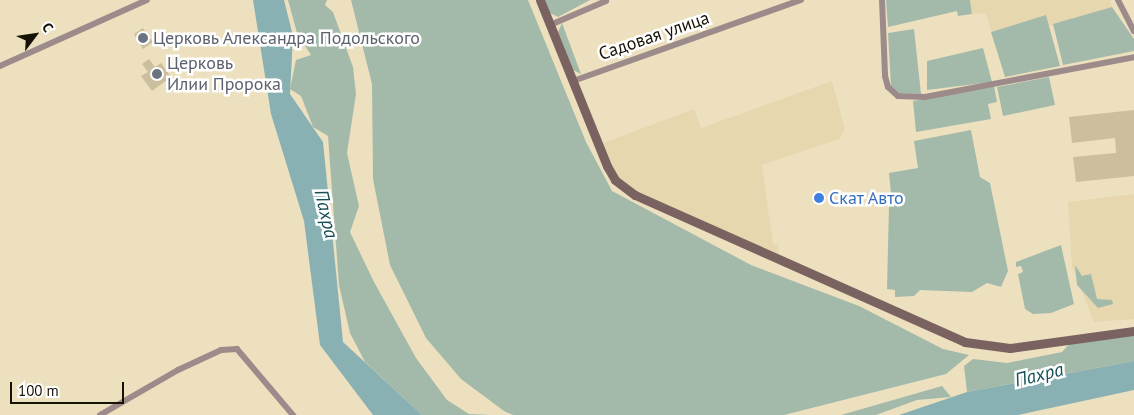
<!DOCTYPE html>
<html>
<head>
<meta charset="utf-8">
<style>
	body { margin:0 }
	#map { position:relative; width:1134px; height:415px; overflow:hidden; background:#ede0be; font-family:"PT Sans",sans-serif }
	div>[style] { position:absolute }
	[style*='--x'] { left:calc(var(--x)*1px); top:calc(var(--y)*1px); width:calc(var(--w)*1px); rotate:calc(var(--a)*1deg) }
	.built>* { inset:0; background:#e7d7ae }
	.green>* { inset:0; background:#a3baab }
	.water>* { inset:0; background:#89b1b4 }
	.building>* { inset:0; background:#ccbf9e }
	.street>* { height:6px; margin:-3px; padding:0 3px; transform-origin:3px; border-radius:3px; background:#9c8b8a }
	.secondary>* { height:9px; margin:-4.5px; padding:0 4.5px; transform-origin:4.5px; border-radius:4.5px; background:#7a6261 }
	.dots>* { width:14px; height:14px; translate:-50% -50%; box-sizing:border-box; border:2px solid #fff; border-radius:50% }
	span { translate:-50% -50%; white-space:nowrap; text-align:center; line-height:1.15; -webkit-text-stroke:5px #fff; paint-order:stroke }
	.street-label { font-size:18px; color:#161206 }
	.worship-label { font-size:18px; color:#5b616d }
	.left { translate:0 -50%; text-align:left }
	.shop-label { font-size:18px; color:#366cbe }
	.water-label { font-size:19px; color:#165055; font-style:italic }
	.north { position:absolute; left:10px; top:10px; width:50px; height:50px; -webkit-text-stroke:4px #fff; paint-order:stroke; rotate:59deg; font-size:14px; font-weight:700; line-height:20px; text-align:center; color:#161206 }
	.north::after { content:''; display:block; margin:auto; width:18px; height:22px; background:#161206; clip-path:polygon(50% 0,100% 100%,50% 72%,0 100%) }
	.scale { position:absolute; left:10px; top:382px; width:114px; height:22px; box-sizing:border-box; border:2px solid #161206; border-top:0; padding-left:6px; font-size:15px; line-height:18px; white-space:nowrap; color:#161206; -webkit-text-stroke:4px #fff; paint-order:stroke }
</style>
</head>
<body>
<div id="map">
	<div class="built">
		<div style="clip-path:polygon(970px 0,1110px 0,1112px 7px,1049px 26px,1046px 15px,991px 32px,986px 13px,972px 14px)"></div>
		<div style="clip-path:polygon(832px 81px,845px 129px,839px 139px,762px 165px,773px 245px,778px 244px,779px 254px,772px 255px,623px 187px,598px 145px,694px 109px,701px 128px)"></div>
		<div style="clip-path:polygon(1134px 194px,1134px 319px,1094px 322px,1072px 267px,1068px 202px)"></div>
	</div>
	<div class="green">
		<div style="clip-path:polygon(288px 0,327px 0,325px 5px,333px 12px,353px 67px,356px 94px,347px 153px,359px 206px,350px 232px,374px 282px,416px 358px,447px 400px,469px 414px,491px 415px,422px 415px,365px 362px,350px 333px,339px 285px,328px 136px,313px 127px,301px 96px,290px 89px,296px 60px,311px 55px,297px 33px)"></div>
		<div style="clip-path:polygon(351px 0,528px 0,586px 142px,612px 191px,751px 265px,859px 306px,943px 349px,969px 355px,946px 374px,784px 415px,513px 415px,504px 411px,461px 379px,426px 338px,390px 265px,373px 179px,372px 84px)"></div>
		<div style="clip-path:polygon(545px 0,590px 0,558px 17px,550px 13px)"></div>
		<div style="clip-path:polygon(886px 0,970px 0,972px 14px,958px 16px,957px 11px,888px 27px)"></div>
		<div style="clip-path:polygon(1112px 7px,1134px 39px,1134px 51px,1063px 65px,1053px 24px)"></div>
		<div style="clip-path:polygon(1046px 15px,1060px 66px,1005px 77px,991px 32px)"></div>
		<div style="clip-path:polygon(562px 23px,581px 74px,573px 70px,558px 32px)"></div>
		<div style="clip-path:polygon(914px 29px,921px 94px,899px 93px,891px 86px,888px 33px)"></div>
		<div style="clip-path:polygon(983px 48px,992px 82px,927px 90px,927px 61px)"></div>
		<div style="clip-path:polygon(1049px 77px,1055px 105px,1003px 116px,997px 87px)"></div>
		<div style="clip-path:polygon(994px 86px,997px 102px,988px 104px,991px 119px,916px 132px,913px 101px)"></div>
		<div style="clip-path:polygon(971px 130px,980px 177px,990px 183px,1008px 271px,1001px 287px,987px 283px,972px 292px,920px 290px,914px 296px,895px 297px,895px 290px,887px 289px,889px 205px,892px 204px,889px 173px,918px 168px,914px 141px)"></div>
		<div style="clip-path:polygon(1061px 245px,1074px 304px,1051px 313px,1033px 314px,1025px 309px,1018px 274px,1023px 272px,1021px 266px,1016px 267px,1016px 262px)"></div>
		<div style="clip-path:polygon(1075px 265px,1082px 276px,1091px 274px,1097px 299px,1112px 300px,1113px 304px,1098px 308px,1077px 285px)"></div>
		<div style="clip-path:polygon(1134px 331px,1134px 361px,967px 392px,964px 366px,973px 359px,1007px 363px,1062px 352px,1074px 339px)"></div>
		<div style="clip-path:polygon(942px 386px,951px 397px,917px 400px,876px 415px,841px 415px)"></div>
	</div>
	<div class="water">
		<div style="clip-path:polygon(253px 0,284px 0,293px 36px,290px 94px,323px 142px,343px 342px,422px 415px,373px 415px,320px 345px,304px 221px,271px 114px)"></div>
		<div style="clip-path:polygon(1134px 361px,1134px 390px,1018px 415px,899px 415px,967px 392px)"></div>
	</div>
	<div class="building">
		<div style="clip-path:polygon(143px 28px,153px 42px,143px 49px,134px 34px)"></div>
		<div style="clip-path:polygon(149px 59px,155px 67px,161px 63px,171px 77px,152px 91px,141px 76px,148px 72px,142px 64px)"></div>
		<div style="clip-path:polygon(1134px 110px,1134px 176px,1076px 182px,1073px 157px,1116px 153px,1115px 138px,1072px 143px,1069px 117px)"></div>
	</div>
	<div class="street">
		<div style="--x:882;--y:0;--w:76;--a:87.7"></div>
		<div style="--x:885;--y:76;--w:11;--a:75"></div>
		<div style="--x:888;--y:87;--w:13;--a:42"></div>
		<div style="--x:898;--y:96;--w:27;--a:2"></div>
		<div style="--x:925;--y:97;--w:213;--a:-10.8"></div>
		<div style="--x:1118;--y:0;--w:35;--a:63"></div>
		<div style="--x:550;--y:25;--w:61;--a:-23.2"></div>
		<div style="--x:0;--y:66;--w:161;--a:-24.2"></div>
		<div style="--x:573;--y:81;--w:242;--a:-19.6"></div>
		<div style="--x:100;--y:415;--w:90;--a:-30"></div>
		<div style="--x:178;--y:370;--w:47;--a:-24.9"></div>
		<div style="--x:221;--y:350;--w:16;--a:-4"></div>
		<div style="--x:237;--y:349;--w:87;--a:49.7"></div>
	</div>
	<div class="secondary">
		<div style="--x:540;--y:0;--w:179;--a:68"></div>
		<div style="--x:607;--y:166;--w:16;--a:60"></div>
		<div style="--x:615;--y:180;--w:25;--a:37"></div>
		<div style="--x:635;--y:195;--w:361;--a:24"></div>
		<div style="--x:965;--y:342;--w:45;--a:7.6"></div>
		<div style="--x:1010;--y:348;--w:125;--a:-7.8"></div>
	</div>
	<div class="dots">
		<div style="left:143px;top:38px;background:#6b7280"></div>
		<div style="left:157px;top:74px;background:#6b7280"></div>
		<div style="left:819px;top:198px;background:#3f7fe0"></div>
	</div>
	<div class="street-label">
		<span style="left:654px;top:36px;rotate:-19deg">Садовая улица</span>
	</div>
	<div class="worship-label">
		<span class="left" style="left:153px;top:38px">Церковь Александра Подольского</span>
		<span class="left" style="left:167px;top:74px">Церковь<br>Илии Пророка</span>
	</div>
	<div class="shop-label">
		<span class="left" style="left:829px;top:198px">Скат Авто</span>
	</div>
	<div class="water-label">
		<span style="left:326px;top:214px;rotate:77deg">Пахра</span>
		<span style="left:1039px;top:375px;rotate:-14deg">Пахра</span>
	</div>
	<div class="north">С</div>
	<div class="scale">100 m</div>
</div>
</body>
</html>
